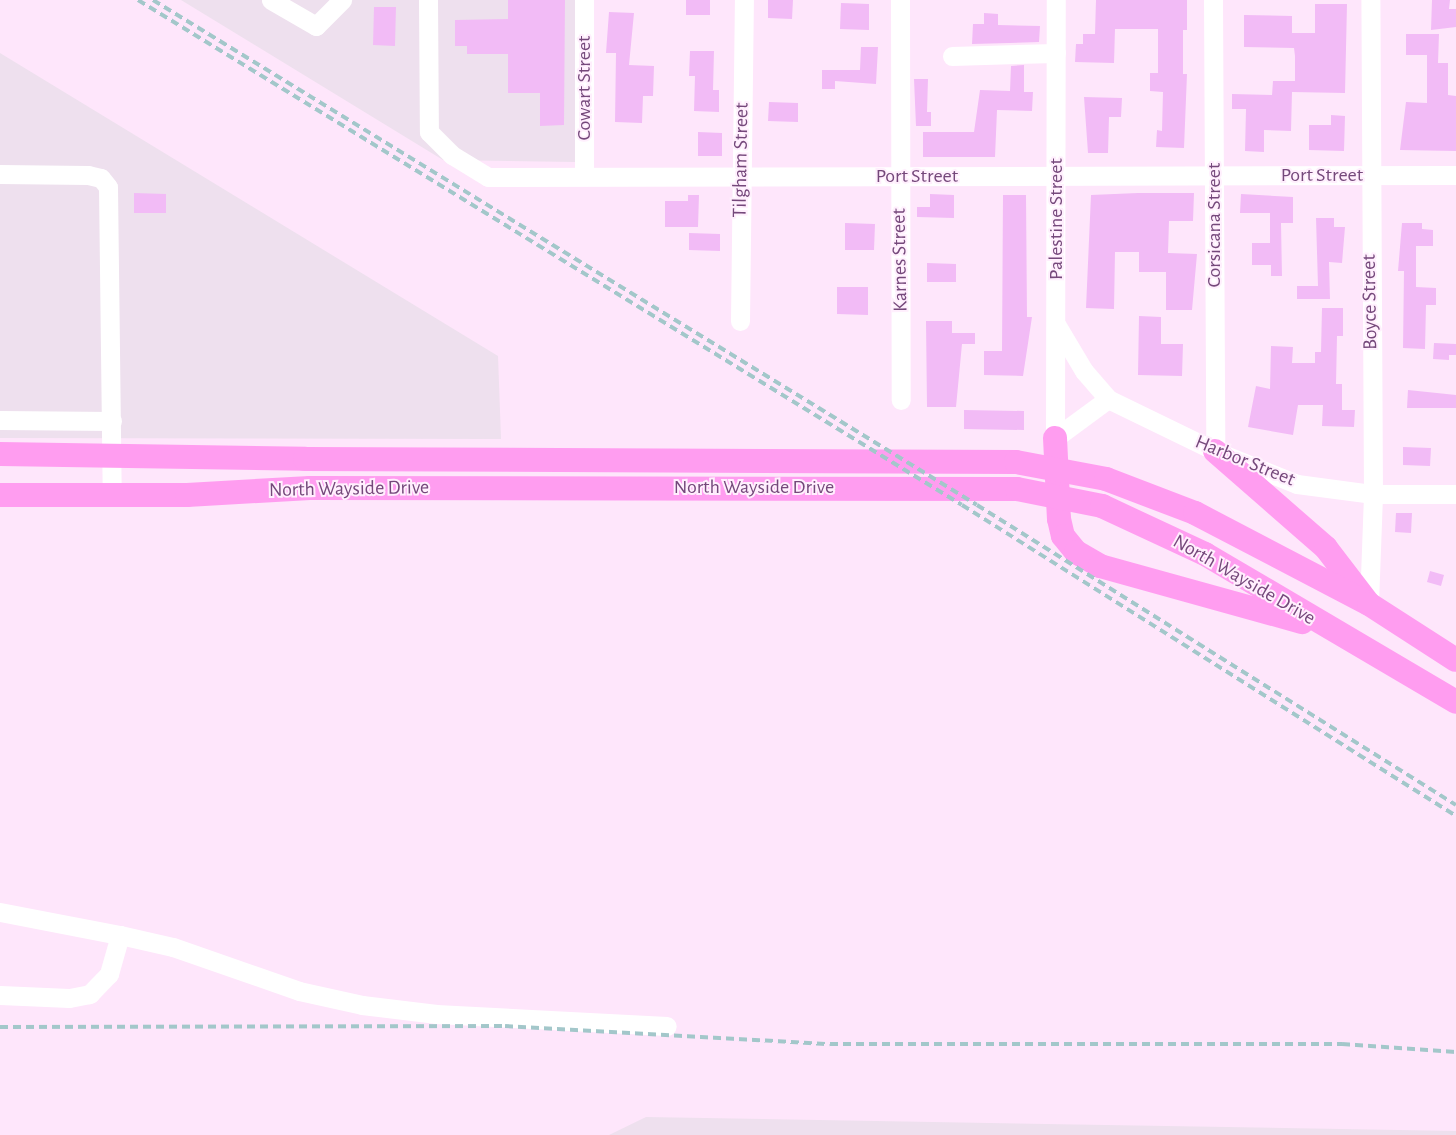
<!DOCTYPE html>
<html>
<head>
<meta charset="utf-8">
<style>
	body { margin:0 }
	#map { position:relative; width:1456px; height:1135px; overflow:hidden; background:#fee6fb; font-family:"Alegreya Sans",sans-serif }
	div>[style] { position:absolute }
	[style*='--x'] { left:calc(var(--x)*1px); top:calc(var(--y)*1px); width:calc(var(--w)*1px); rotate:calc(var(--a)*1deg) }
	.industrial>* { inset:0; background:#eee0ee }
	.building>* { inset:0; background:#f2bbf6 }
	.minor>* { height:19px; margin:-9.5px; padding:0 9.5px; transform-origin:9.5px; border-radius:9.5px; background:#fff }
	.major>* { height:24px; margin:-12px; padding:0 12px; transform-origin:12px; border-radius:12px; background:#ff9df0 }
	.rail>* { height:4px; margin-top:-2px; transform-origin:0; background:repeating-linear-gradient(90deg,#a3c7ca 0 8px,transparent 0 13px) }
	span { translate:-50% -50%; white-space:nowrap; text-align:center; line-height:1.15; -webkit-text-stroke:4px #ffeffd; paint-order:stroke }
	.street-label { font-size:20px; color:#75487b }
</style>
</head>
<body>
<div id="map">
	<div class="industrial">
		<div style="clip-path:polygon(181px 0,576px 0,575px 162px,443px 160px)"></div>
		<div style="clip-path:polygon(0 53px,498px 356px,501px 439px,0 438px)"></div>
		<div style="clip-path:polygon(646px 1117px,1456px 1131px,1456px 1135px,609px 1135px)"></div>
	</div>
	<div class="building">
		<div style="clip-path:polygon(508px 0,565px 0,564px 125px,540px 126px,540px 93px,508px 93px,508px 54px,467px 54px,467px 46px,455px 46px,455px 20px,508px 19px)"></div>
		<div style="clip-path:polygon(686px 0,710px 0,710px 15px,686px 15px)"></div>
		<div style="clip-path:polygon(768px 0,793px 0,792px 19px,768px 18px)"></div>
		<div style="clip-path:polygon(1096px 0,1187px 0,1187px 30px,1183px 30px,1183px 74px,1187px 74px,1184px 148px,1156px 147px,1157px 130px,1162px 131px,1163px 92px,1150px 91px,1150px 73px,1158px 73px,1158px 29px,1115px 29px,1114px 63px,1075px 62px,1076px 44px,1083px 44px,1083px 34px,1095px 34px)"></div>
		<div style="clip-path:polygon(1432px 0,1450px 0,1449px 9px,1456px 9px,1456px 27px,1431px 30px)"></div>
		<div style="clip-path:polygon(841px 3px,869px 4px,869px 30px,840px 29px)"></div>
		<div style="clip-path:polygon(1315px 4px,1347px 4px,1345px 93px,1292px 92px,1291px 131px,1264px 130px,1264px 152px,1245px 151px,1246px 109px,1232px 109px,1232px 94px,1272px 95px,1273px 81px,1295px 81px,1295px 56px,1294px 48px,1244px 47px,1244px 15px,1292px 16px,1292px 33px,1315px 33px)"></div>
		<div style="clip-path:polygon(374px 7px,396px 7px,395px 46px,373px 45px)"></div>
		<div style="clip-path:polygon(609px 12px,634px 13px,629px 65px,654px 66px,653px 96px,643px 96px,642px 123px,615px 122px,616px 53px,606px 53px)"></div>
		<div style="clip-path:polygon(984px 13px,998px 14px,998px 25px,1040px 26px,1039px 42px,972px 44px,973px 24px,984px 24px)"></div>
		<div style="clip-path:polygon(1406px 34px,1439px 34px,1438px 63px,1448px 63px,1448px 95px,1456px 96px,1456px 151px,1400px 150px,1406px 102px,1427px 103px,1427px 55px,1406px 55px)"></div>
		<div style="clip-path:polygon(861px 47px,878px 47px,876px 84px,835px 81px,835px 89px,822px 89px,822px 70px,860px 70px)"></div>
		<div style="clip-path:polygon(690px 51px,714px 51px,713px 90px,719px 90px,719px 112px,694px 111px,695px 76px,689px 76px)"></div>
		<div style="clip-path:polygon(1024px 65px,1024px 92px,1033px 92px,1032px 111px,997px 110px,995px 157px,923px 157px,923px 132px,974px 132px,980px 90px,1010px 91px,1011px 66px)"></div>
		<div style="clip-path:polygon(914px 79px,928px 79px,927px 112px,931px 112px,931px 126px,916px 126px)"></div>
		<div style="clip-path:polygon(1084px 97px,1122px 98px,1121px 117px,1109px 117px,1108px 153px,1088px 153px)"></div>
		<div style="clip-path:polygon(769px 102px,798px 103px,798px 122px,768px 121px)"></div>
		<div style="clip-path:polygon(1331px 115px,1345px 116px,1344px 151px,1309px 150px,1309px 125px,1331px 125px)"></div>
		<div style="clip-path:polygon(698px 132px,722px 133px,722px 156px,698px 156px)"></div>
		<div style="clip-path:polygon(134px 193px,166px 194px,166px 213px,134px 213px)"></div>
		<div style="clip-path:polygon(1138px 193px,1194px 193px,1193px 221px,1169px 221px,1168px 253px,1197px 254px,1192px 310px,1166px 310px,1166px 272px,1139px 272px,1139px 252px,1115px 252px,1114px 309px,1086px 308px,1091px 195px)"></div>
		<div style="clip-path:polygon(930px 194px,954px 195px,954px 218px,917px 217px,917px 207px,930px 207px)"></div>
		<div style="clip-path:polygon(1241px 194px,1293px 197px,1293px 223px,1281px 223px,1282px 276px,1271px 276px,1271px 265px,1252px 265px,1252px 243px,1270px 243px,1270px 213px,1240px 213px)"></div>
		<div style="clip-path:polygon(688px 195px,699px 195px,698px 227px,665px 227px,665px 201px,688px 201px)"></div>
		<div style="clip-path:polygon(1003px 195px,1026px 195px,1027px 317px,1032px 317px,1023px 376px,984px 375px,984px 351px,1002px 351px)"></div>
		<div style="clip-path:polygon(1316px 218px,1334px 218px,1334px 227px,1345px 227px,1342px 263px,1329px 262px,1330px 299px,1297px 299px,1297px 286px,1318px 286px)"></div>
		<div style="clip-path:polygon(845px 223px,875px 224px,874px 250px,845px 250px)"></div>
		<div style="clip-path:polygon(1402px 223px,1422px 223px,1422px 229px,1433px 230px,1433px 246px,1416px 246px,1416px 287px,1436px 288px,1436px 305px,1426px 305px,1425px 349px,1403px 348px,1404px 271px,1398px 271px)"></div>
		<div style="clip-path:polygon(689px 233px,720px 234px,720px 251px,689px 250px)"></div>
		<div style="clip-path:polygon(927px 263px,956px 264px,956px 282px,927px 282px)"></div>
		<div style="clip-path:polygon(837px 287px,868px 287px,868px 315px,837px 314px)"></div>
		<div style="clip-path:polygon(1322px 308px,1343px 308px,1343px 336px,1337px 336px,1336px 384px,1342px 384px,1342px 410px,1355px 410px,1354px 427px,1322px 426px,1323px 405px,1298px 405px,1293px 435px,1248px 427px,1256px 386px,1270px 389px,1271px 346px,1293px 347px,1292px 363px,1315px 363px,1315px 352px,1321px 352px)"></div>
		<div style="clip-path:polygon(1139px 316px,1161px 317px,1161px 344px,1183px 344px,1182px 376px,1138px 375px)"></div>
		<div style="clip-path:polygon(926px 321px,952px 321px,952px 333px,975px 333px,975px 344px,962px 344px,956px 407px,927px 407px)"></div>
		<div style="clip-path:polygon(1434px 343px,1456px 344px,1456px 355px,1449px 355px,1449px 360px,1433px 359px)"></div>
		<div style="clip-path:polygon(1408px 390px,1456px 395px,1456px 408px,1407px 408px)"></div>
		<div style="clip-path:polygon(964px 410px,1024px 411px,1024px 430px,964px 429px)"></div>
		<div style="clip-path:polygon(1403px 447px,1431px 448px,1430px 466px,1403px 465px)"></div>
		<div style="clip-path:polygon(1396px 513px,1412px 513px,1411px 533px,1395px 532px)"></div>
		<div style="clip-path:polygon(1430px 571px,1444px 575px,1441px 586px,1427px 582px)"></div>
	</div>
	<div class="minor">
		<div style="--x:271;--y:0;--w:52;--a:30"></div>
		<div style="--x:316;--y:26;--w:37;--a:-45"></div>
		<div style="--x:428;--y:0;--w:132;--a:89.6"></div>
		<div style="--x:429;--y:132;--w:33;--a:45"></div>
		<div style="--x:452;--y:155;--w:42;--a:31.4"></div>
		<div style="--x:488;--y:177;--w:968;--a:-0.12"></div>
		<div style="--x:900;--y:0;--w:400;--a:89.9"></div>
		<div style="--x:1213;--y:0;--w:451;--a:89.7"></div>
		<div style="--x:952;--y:56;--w:104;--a:-1.7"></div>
		<div style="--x:0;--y:174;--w:88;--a:0.7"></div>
		<div style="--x:88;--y:175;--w:13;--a:13"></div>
		<div style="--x:101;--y:178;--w:11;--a:52"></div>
		<div style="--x:108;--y:187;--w:308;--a:89.3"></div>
		<div style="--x:584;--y:175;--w:175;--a:-90"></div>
		<div style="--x:740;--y:321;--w:321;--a:-89.3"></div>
		<div style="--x:1056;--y:324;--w:55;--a:59.2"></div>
		<div style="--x:1084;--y:371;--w:37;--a:49"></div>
		<div style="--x:1108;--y:399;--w:119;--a:25.9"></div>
		<div style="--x:1215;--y:451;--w:88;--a:21.9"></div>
		<div style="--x:1297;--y:484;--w:77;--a:7.5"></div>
		<div style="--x:1373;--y:494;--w:83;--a:0"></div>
		<div style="--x:0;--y:420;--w:112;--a:0.5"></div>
		<div style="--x:1055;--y:438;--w:438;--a:-89.9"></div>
		<div style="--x:1055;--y:438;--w:66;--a:-36.3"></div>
		<div style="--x:1369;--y:604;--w:110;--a:-87.9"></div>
		<div style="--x:1373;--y:494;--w:494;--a:-90.3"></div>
		<div style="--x:0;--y:912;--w:122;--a:10.9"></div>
		<div style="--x:120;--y:935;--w:41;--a:105.8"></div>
		<div style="--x:109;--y:974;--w:28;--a:134"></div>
		<div style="--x:90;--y:994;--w:21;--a:169"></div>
		<div style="--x:69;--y:998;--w:69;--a:-177.5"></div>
		<div style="--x:120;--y:935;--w:54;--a:12.8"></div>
		<div style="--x:173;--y:947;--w:133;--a:19.2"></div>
		<div style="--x:299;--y:991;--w:65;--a:12.5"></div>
		<div style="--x:362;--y:1005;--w:75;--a:6.9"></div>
		<div style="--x:436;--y:1014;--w:231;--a:3"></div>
	</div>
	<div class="major">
		<div style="--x:1055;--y:438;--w:81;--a:87.2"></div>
		<div style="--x:1059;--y:519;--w:17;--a:77"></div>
		<div style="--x:1063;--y:536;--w:21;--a:51"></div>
		<div style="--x:1076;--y:552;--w:28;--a:30"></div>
		<div style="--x:1100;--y:566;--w:210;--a:15.5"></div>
		<div style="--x:1215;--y:451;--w:147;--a:41.1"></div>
		<div style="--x:1326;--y:548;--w:69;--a:52.6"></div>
		<div style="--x:0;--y:454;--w:305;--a:0.9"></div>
		<div style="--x:305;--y:459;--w:711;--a:0.24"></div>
		<div style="--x:1016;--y:462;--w:92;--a:10.7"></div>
		<div style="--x:1106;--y:479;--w:95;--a:20.9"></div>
		<div style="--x:1195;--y:513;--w:196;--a:27.6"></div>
		<div style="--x:1369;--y:604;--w:103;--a:32.8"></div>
		<div style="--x:0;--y:495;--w:187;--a:0"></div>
		<div style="--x:187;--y:495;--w:123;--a:-3.3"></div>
		<div style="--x:310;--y:488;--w:707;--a:0.08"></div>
		<div style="--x:1017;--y:489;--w:87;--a:11.3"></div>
		<div style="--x:1102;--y:506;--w:114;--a:25"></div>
		<div style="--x:1205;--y:554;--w:291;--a:30.5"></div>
	</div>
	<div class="rail">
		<div style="--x:138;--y:0;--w:966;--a:31.5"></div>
		<div style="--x:962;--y:505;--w:584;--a:32.19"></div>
		<div style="--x:153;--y:0;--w:966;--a:31.5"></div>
		<div style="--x:977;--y:505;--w:565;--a:32.06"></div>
		<div style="--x:0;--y:1027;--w:505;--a:-0.11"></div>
		<div style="--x:505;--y:1026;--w:325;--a:3.2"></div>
		<div style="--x:830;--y:1044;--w:512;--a:0"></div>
		<div style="--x:1342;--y:1044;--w:114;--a:4"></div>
	</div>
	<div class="street-label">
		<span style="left:584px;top:88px;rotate:-90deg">Cowart Street</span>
		<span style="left:741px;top:160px;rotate:-89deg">Tilgham Street</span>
		<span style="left:1322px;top:175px">Port Street</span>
		<span style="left:917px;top:176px">Port Street</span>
		<span style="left:1056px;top:219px;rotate:-90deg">Palestine Street</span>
		<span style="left:1214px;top:225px;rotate:-90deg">Corsicana Street</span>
		<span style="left:900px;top:260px;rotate:-91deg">Karnes Street</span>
		<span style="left:1370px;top:302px;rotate:-91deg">Boyce Street</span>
		<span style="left:1245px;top:461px;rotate:22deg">Harbor Street</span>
		<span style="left:754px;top:487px">North Wayside Drive</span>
		<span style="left:349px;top:489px;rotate:-1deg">North Wayside Drive</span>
		<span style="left:1244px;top:580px;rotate:30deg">North Wayside Drive</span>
	</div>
</div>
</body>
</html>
